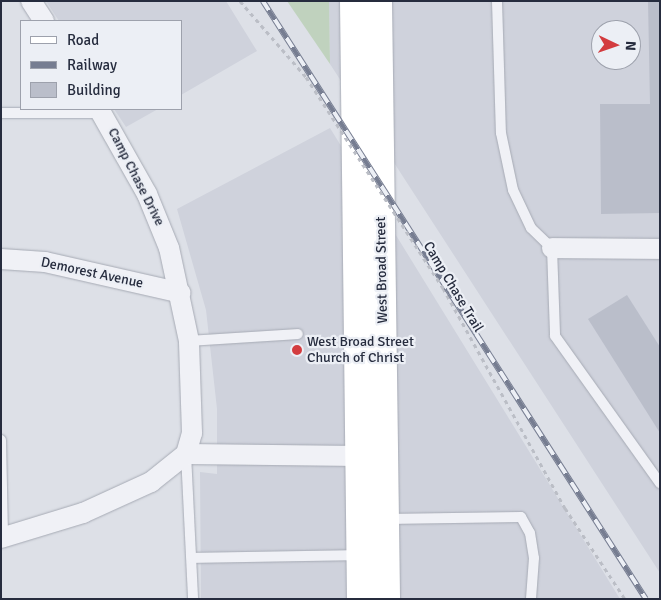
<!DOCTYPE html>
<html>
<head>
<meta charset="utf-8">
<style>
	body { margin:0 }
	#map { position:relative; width:661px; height:600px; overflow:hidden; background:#dde0e7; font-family:Signika,sans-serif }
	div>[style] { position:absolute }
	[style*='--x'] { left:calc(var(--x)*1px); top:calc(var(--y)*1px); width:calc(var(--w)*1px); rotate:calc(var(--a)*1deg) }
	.built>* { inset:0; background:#cfd2dc }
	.green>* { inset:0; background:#c0d2be }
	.building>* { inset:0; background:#babeca }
	.path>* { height:3px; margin-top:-1.5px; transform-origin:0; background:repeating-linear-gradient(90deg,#bbbec6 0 4px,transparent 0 8px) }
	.roads { filter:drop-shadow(0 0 1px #a6aab4) drop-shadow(0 0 1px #a6aab4) }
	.service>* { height:10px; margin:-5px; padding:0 5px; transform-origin:5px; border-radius:5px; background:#f0f1f6 }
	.minor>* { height:20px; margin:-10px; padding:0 10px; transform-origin:10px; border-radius:10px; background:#f0f1f6 }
	.primary>* { height:28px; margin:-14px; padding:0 14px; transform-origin:14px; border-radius:14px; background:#fff }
	.rail>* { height:5.5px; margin-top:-2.75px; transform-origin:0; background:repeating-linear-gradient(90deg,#eceff5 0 11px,#767d91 0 22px); box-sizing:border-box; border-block:1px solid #767d91 }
	.path-bridge>* { height:3px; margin-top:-1.5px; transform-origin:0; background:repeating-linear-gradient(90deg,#bbbec6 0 4px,transparent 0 8px) }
	.dots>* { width:14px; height:14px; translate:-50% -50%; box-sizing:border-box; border:2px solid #eceff5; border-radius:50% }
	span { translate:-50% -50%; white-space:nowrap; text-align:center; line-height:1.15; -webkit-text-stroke:4.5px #eceff5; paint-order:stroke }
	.street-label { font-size:14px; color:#262c3e }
	.poi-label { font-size:14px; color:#262c3e }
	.left { translate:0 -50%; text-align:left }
	.frame { position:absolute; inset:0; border:2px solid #262c3e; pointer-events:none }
	.legend { position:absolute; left:20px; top:20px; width:162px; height:90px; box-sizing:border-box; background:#eceff5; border:1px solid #9da1ac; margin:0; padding:6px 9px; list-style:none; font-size:15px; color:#262c3e }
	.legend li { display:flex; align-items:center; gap:10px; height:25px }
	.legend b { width:25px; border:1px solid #9da1ac }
	.north { position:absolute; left:591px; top:20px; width:50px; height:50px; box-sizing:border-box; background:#eceff5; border:1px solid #9da1ac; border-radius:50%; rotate:93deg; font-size:14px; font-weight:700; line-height:20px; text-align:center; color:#262c3e }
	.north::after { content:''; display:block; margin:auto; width:18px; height:22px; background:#d33c3f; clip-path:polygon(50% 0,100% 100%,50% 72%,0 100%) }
</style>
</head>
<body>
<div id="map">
	<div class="built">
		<div style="clip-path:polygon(46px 1px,226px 1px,257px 51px,181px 95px,181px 21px,59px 21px)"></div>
		<div style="clip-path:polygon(evenodd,329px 1px,660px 1px,660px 573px,330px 64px,329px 1px,601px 30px,631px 30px,631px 60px,601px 60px,601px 30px)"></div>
		<div style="clip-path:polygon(114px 109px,158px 109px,126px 127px)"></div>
		<div style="clip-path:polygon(330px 128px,620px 599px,201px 599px,200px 472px,217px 474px,217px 409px,206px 310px,177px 209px)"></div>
	</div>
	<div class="green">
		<div style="clip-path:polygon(287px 1px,329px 1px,330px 64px)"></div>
	</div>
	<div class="building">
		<div style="clip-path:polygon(648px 1px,660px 1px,660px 213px,601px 214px,600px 104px,650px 104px)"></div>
		<div style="clip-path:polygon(627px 295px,660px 347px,660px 433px,588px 319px)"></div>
	</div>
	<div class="path">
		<div style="--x:240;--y:1;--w:101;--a:49"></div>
		<div style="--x:443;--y:288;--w:252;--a:61"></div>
		<div style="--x:565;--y:508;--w:109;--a:56.6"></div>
	</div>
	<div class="roads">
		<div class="service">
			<div style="--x:497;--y:1;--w:132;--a:88.3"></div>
			<div style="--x:501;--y:133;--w:58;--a:78.1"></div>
			<div style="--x:513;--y:190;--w:42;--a:64.7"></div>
			<div style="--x:531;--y:228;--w:29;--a:44"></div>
			<div style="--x:552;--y:248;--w:88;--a:88"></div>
			<div style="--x:555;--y:336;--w:181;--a:54.5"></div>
			<div style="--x:1;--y:113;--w:100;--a:0"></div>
			<div style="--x:189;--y:341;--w:109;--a:-3.7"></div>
			<div style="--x:1;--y:440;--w:98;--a:88.8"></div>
			<div style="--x:186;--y:454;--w:145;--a:87.2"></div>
			<div style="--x:386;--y:519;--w:135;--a:-0.8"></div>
			<div style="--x:521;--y:517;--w:18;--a:61"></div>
			<div style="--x:530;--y:533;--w:25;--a:81"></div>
			<div style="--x:534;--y:558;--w:41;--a:94.2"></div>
			<div style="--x:192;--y:558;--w:167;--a:-1"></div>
		</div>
		<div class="minor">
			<div style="--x:31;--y:1;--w:24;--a:57"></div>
			<div style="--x:552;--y:248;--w:108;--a:0.5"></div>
			<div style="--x:1;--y:259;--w:44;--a:3.9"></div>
			<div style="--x:45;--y:262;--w:139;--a:12.8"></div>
			<div style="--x:186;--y:454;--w:173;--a:0.7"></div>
			<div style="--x:1;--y:538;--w:86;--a:-17"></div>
			<div style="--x:83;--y:513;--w:75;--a:-24.5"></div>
			<div style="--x:151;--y:482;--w:45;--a:-38.7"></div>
			<div style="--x:186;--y:454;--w:22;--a:-74"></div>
			<div style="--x:192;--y:433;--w:92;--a:-91.9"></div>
			<div style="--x:189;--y:341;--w:95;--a:-102.1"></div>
			<div style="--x:169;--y:248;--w:58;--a:-112.2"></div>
			<div style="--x:147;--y:194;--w:98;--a:-119.5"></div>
		</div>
		<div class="primary">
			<div style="--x:354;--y:1;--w:598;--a:89.33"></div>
			<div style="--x:378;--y:1;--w:598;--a:89.23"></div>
		</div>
	</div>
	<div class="rail">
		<div style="--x:263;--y:1;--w:710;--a:57.36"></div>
	</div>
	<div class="path-bridge">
		<div style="--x:306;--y:77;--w:252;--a:57"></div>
	</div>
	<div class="dots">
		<div style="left:297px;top:350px;background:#d33c3f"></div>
	</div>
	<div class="street-label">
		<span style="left:136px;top:177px;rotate:63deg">Camp Chase Drive</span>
		<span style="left:382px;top:270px;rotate:-91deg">West Broad Street</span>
		<span style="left:92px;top:273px;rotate:12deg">Demorest Avenue</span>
		<span style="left:453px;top:287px;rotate:59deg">Camp Chase Trail</span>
	</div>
	<div class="poi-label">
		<span class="left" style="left:307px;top:350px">West Broad Street<br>Church of Christ</span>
	</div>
	<div class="frame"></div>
	<ul class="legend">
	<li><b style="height:6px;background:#fff"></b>Road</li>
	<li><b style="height:6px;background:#767d91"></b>Railway</li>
	<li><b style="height:14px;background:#babeca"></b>Building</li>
	</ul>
	<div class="north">N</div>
</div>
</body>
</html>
